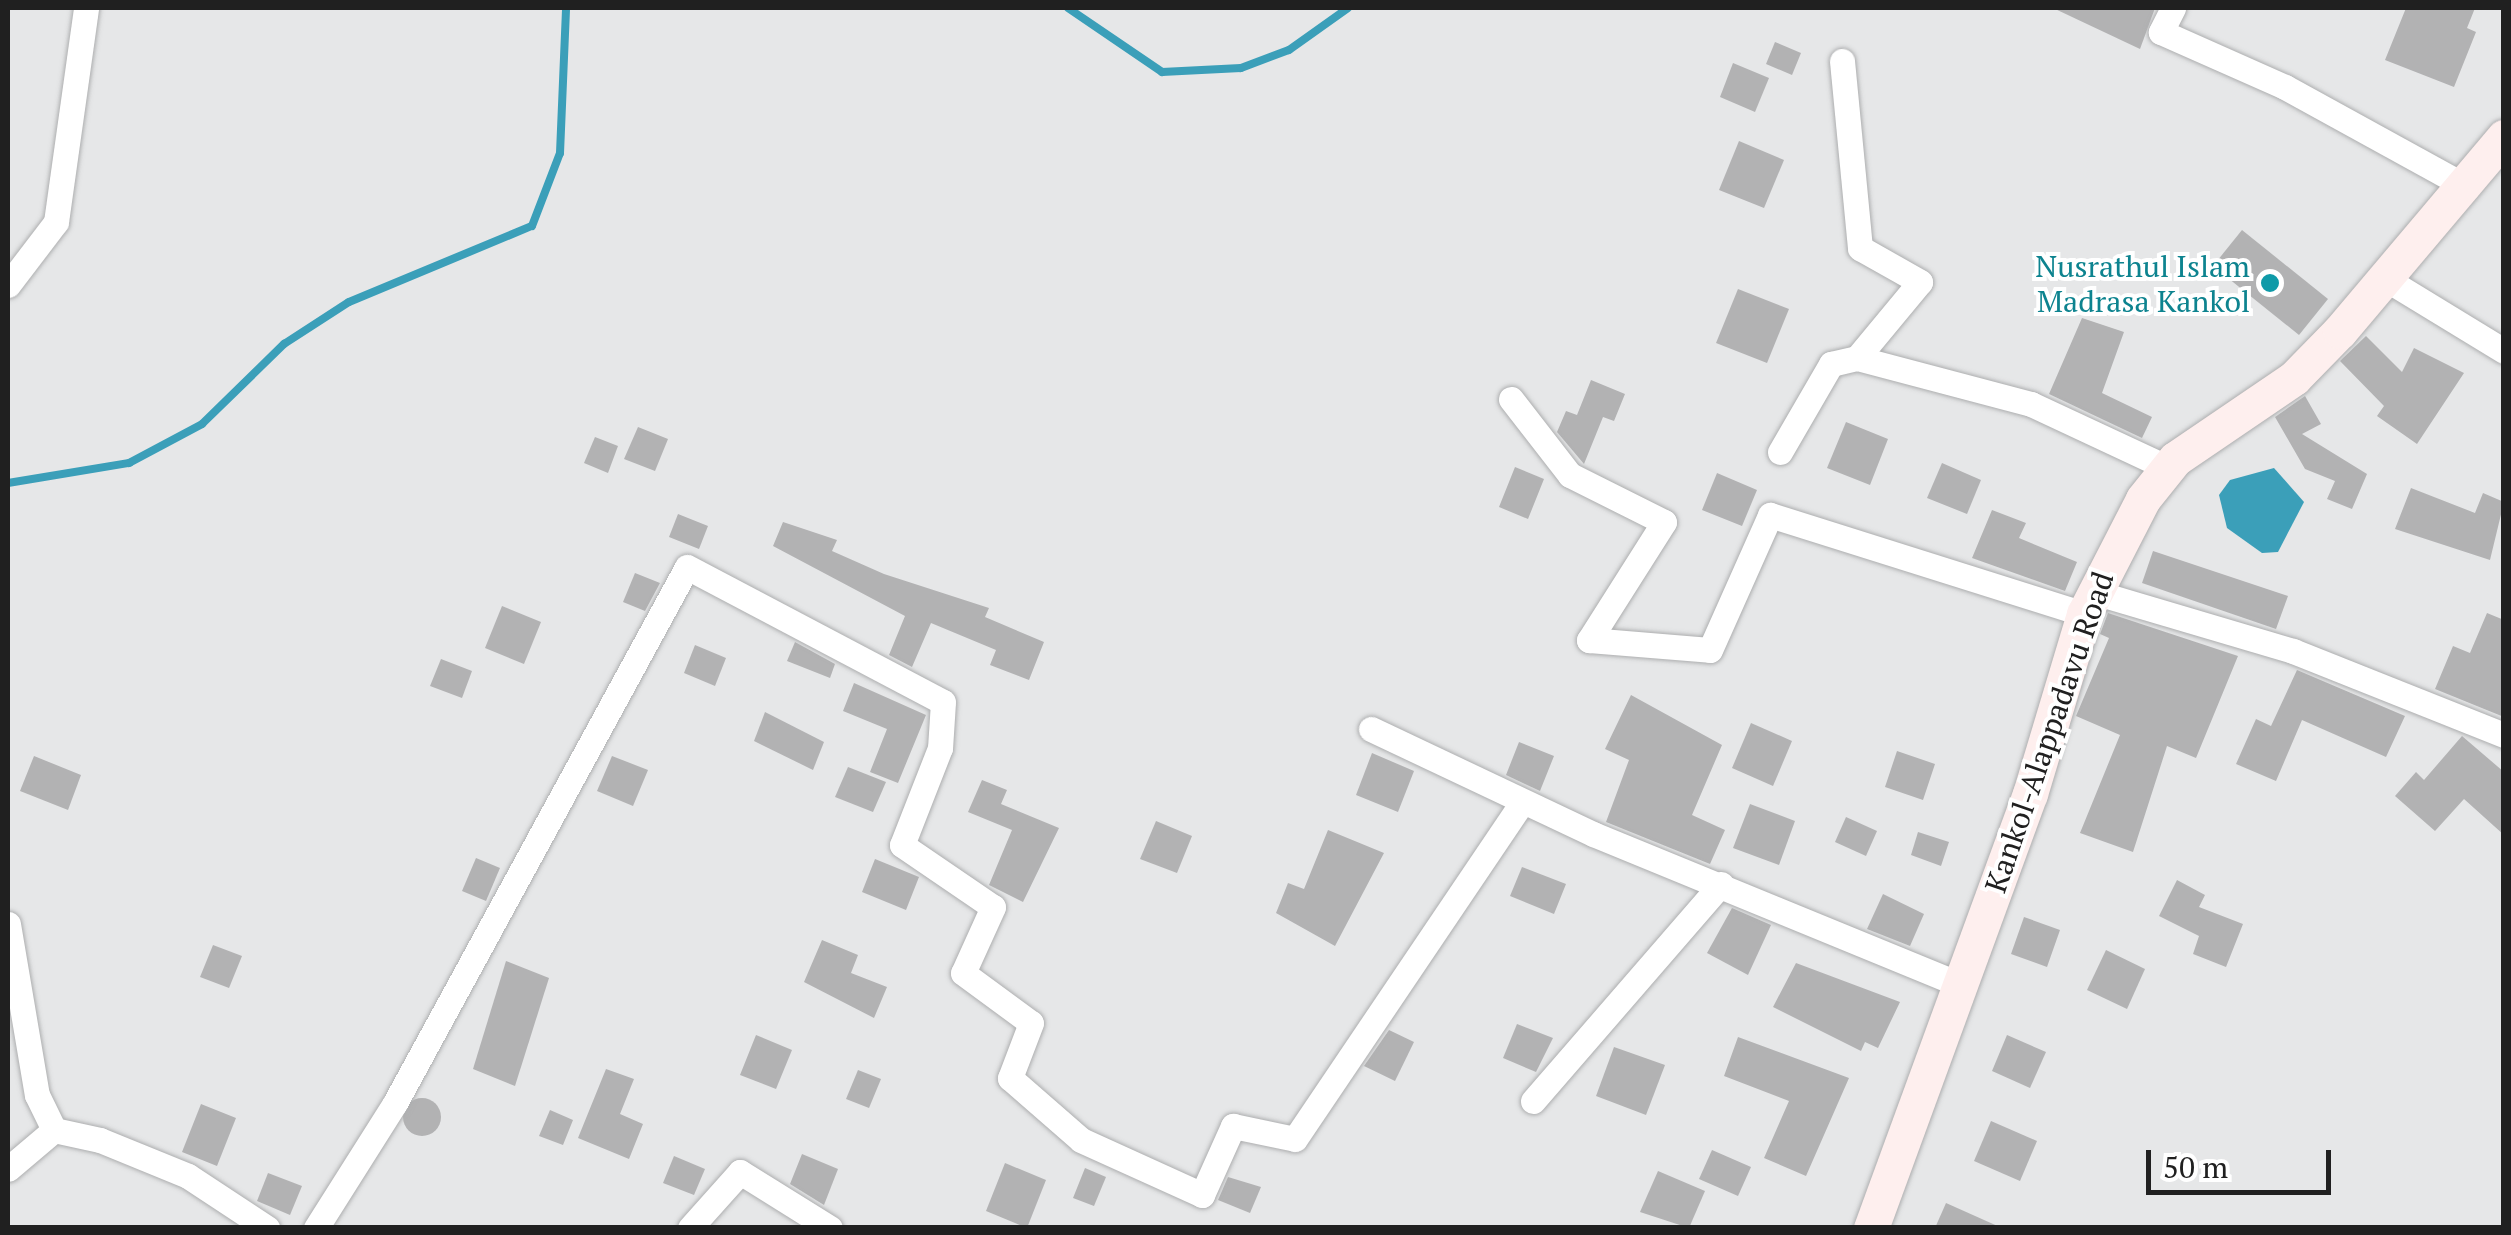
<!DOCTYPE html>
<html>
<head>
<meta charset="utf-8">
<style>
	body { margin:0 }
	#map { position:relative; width:2511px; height:1235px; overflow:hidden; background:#e6e7e8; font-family:"PT Serif",serif }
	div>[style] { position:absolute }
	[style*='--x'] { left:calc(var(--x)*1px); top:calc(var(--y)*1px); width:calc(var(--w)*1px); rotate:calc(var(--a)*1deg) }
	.water>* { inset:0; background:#3b9fb9 }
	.stream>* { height:8px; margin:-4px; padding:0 4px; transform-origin:4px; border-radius:4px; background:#3b9fb9 }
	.building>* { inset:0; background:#b2b2b3 }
	.round { border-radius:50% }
	.roads { filter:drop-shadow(0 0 2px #adaeaf) drop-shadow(0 0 2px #adaeaf) }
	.minor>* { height:25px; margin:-12.5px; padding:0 12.5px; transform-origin:12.5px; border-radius:12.5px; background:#fff }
	.secondary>* { height:35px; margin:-17.5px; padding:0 17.5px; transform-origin:17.5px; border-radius:17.5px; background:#feefee }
	.dots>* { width:28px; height:28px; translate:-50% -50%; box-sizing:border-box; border:5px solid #fff; border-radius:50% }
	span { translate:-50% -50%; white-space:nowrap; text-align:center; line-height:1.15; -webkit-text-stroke:8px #fff; paint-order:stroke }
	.culture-label { font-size:30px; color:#0d838f }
	.right { translate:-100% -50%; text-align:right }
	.street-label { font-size:30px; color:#202020 }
	.frame { position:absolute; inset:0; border:10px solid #202020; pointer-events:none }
	.scale { position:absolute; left:2146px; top:1150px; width:185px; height:45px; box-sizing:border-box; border:5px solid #202020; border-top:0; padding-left:12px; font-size:30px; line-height:35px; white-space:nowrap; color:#202020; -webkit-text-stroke:8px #fff; paint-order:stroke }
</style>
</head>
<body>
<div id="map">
	<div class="water">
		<div style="clip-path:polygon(2274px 468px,2304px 502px,2278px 552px,2262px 553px,2227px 528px,2219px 495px,2230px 480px)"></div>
	</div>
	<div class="stream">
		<div style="--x:1068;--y:8;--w:114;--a:34.2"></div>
		<div style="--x:1162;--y:72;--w:79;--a:-2.9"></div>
		<div style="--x:1241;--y:68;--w:51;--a:-20.6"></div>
		<div style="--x:1289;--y:50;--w:72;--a:-35.4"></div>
		<div style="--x:8;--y:483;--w:123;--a:-9.4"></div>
		<div style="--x:129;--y:463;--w:83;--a:-28.1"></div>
		<div style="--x:202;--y:424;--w:115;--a:-44.3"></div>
		<div style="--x:284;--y:344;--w:77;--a:-32.9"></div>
		<div style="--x:349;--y:302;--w:198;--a:-22.6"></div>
		<div style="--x:532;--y:226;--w:78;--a:-69"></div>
		<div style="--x:560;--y:153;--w:145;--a:-87.6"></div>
	</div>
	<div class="building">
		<div style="clip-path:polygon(2053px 8px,2155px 8px,2140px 49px)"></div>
		<div style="clip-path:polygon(2406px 8px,2475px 8px,2467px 28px,2476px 32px,2454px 87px,2385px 60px)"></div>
		<div style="clip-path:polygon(1775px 42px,1801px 53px,1792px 75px,1766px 64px)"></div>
		<div style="clip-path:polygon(1733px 63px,1769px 78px,1755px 112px,1720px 97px)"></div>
		<div style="clip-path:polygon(1739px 141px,1784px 160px,1764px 208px,1719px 190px)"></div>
		<div style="clip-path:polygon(2242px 230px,2328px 299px,2299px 335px,2213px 266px)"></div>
		<div style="clip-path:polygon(1738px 289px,1789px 309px,1767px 363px,1716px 343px)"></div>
		<div style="clip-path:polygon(2082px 318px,2124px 332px,2102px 393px,2152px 417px,2142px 438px,2049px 394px)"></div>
		<div style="clip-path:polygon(2366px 336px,2402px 372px,2414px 348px,2464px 373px,2417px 444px,2377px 416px,2384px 406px,2340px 361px)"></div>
		<div style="clip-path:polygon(1591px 380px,1625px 394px,1614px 421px,1603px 417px,1584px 464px,1557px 432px,1566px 411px,1577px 415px)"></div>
		<div style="clip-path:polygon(2305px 396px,2321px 424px,2302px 434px,2367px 474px,2352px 509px,2327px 499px,2335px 481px,2305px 469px,2275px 417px)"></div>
		<div style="clip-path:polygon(1846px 422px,1888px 439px,1870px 485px,1827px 468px)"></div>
		<div style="clip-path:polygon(638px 427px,668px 439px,655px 471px,624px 459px)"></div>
		<div style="clip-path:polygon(595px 437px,618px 446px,608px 473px,584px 463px)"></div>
		<div style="clip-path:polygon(1942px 463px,1981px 480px,1967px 514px,1927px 498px)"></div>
		<div style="clip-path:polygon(1515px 467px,1544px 479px,1528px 519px,1499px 507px)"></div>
		<div style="clip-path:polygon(1717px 473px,1757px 490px,1742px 526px,1702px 510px)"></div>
		<div style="clip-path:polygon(2411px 488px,2475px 513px,2483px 493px,2504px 502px,2490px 560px,2395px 529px)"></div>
		<div style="clip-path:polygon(1992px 510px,2026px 523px,2019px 538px,2077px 562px,2065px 591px,1972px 558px)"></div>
		<div style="clip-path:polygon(678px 514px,708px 526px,699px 549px,669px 537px)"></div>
		<div style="clip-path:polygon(783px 522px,837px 540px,832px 551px,884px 574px,989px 608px,985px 617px,1044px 642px,1029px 680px,990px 665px,996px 650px,931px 623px,912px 667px,889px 655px,905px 616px,773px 546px)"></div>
		<div style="clip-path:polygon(2153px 551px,2288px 596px,2276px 629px,2142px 583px)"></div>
		<div style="clip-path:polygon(635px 573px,660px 583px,645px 611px,623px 602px)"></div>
		<div style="clip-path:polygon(502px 606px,541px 622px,524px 664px,485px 648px)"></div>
		<div style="clip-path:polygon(2108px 613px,2238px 656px,2196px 758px,2167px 746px,2133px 852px,2080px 833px,2120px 735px,2076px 716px,2109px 638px,2100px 634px)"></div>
		<div style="clip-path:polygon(2487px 613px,2504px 620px,2504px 717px,2435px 689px,2453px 646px,2470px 653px)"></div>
		<div style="clip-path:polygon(795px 642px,835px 664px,830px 678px,787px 661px)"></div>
		<div style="clip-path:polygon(695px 645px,726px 658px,715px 686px,684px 673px)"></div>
		<div style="clip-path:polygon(441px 659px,472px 671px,462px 698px,430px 686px)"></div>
		<div style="clip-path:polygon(2297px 670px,2405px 716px,2386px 757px,2302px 720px,2276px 781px,2236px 764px,2256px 719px,2271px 726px)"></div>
		<div style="clip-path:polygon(854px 683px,926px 715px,898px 783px,870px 772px,887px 729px,843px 711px)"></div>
		<div style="clip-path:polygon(1631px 695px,1722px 745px,1692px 815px,1725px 830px,1710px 864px,1606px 822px,1629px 760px,1605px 749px)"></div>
		<div style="clip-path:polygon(765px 712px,824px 742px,813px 770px,754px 741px)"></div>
		<div style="clip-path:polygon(1751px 723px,1792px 741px,1773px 786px,1732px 768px)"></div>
		<div style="clip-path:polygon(2462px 736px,2504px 772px,2504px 835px,2464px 799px,2435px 831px,2395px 796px,2416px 772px,2424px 780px)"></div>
		<div style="clip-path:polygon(1519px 742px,1554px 756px,1540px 791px,1506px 775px)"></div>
		<div style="clip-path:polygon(1897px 751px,1935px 764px,1923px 800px,1885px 787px)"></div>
		<div style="clip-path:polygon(1372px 753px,1414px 771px,1398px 812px,1356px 795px)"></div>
		<div style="clip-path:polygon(34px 756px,81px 775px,68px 810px,20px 791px)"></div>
		<div style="clip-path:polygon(612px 756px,648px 770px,633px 806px,597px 791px)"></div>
		<div style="clip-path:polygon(848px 767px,886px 782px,873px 812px,835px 797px)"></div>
		<div style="clip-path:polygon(982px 780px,1007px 790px,1001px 804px,1059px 828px,1023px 902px,989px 885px,1012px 830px,968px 812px)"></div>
		<div style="clip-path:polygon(1750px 804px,1795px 821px,1779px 865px,1733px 848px)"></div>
		<div style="clip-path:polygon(1846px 817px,1877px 831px,1866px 856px,1835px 842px)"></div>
		<div style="clip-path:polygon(1156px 821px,1192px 836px,1177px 873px,1140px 859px)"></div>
		<div style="clip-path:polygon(1328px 830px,1384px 853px,1335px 946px,1276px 913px,1288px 883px,1304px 889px)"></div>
		<div style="clip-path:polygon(1918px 832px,1949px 842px,1941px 866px,1911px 855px)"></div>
		<div style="clip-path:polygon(476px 858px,500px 868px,486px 901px,462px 891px)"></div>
		<div style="clip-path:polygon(875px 859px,919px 877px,906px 910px,862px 892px)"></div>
		<div style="clip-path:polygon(1522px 867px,1566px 884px,1554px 914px,1510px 896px)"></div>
		<div style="clip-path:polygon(2177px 880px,2205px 895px,2199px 907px,2243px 924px,2226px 967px,2193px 954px,2199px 936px,2159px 916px)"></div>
		<div style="clip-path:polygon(1883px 894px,1924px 914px,1910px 946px,1867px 929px)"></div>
		<div style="clip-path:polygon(1732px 908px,1771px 925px,1748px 975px,1707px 953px)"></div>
		<div style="clip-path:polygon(2024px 917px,2060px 930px,2047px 967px,2011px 954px)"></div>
		<div style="clip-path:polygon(822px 940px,858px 955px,851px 973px,887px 987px,874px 1018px,804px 982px)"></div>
		<div style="clip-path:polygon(213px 945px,242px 956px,229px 988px,200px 977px)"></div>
		<div style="clip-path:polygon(2106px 950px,2145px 969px,2127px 1009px,2087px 990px)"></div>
		<div style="clip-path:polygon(506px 961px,549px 978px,515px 1086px,473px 1069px)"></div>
		<div style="clip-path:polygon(1796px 963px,1900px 1002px,1878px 1048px,1865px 1042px,1861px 1051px,1773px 1007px)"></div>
		<div style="clip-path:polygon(1517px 1024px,1553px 1038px,1536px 1072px,1503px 1058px)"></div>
		<div style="clip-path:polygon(1389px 1030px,1414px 1042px,1395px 1081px,1364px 1066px)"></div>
		<div style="clip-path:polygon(756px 1035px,792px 1050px,776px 1089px,740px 1075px)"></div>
		<div style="clip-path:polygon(2007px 1035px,2046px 1052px,2030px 1088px,1992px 1071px)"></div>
		<div style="clip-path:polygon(1738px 1037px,1849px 1078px,1806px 1176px,1764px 1158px,1789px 1101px,1724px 1076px)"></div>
		<div style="clip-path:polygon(1614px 1047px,1665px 1065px,1646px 1115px,1596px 1096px)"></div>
		<div style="clip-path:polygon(606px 1069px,634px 1079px,620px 1114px,643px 1124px,629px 1159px,578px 1138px)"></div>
		<div style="clip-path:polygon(858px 1070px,881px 1079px,869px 1108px,846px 1099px)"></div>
		<div class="round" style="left:403px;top:1098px;width:38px;height:38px"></div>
		<div style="clip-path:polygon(201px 1104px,236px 1118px,217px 1166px,182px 1152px)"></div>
		<div style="clip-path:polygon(550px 1110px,573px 1120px,563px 1145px,539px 1136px)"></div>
		<div style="clip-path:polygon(1991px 1121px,2037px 1141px,2020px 1181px,1974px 1161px)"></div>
		<div style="clip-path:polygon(1712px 1150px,1751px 1167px,1738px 1196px,1699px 1179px)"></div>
		<div style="clip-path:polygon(802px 1154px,838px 1169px,824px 1205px,790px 1184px)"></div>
		<div style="clip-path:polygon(674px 1156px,705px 1169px,694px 1195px,663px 1183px)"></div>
		<div style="clip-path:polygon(1005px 1163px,1046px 1180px,1027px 1228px,986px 1211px)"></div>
		<div style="clip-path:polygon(1085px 1168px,1106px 1177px,1094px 1206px,1073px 1198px)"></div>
		<div style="clip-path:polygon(1658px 1171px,1705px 1191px,1689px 1228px,1640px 1212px)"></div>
		<div style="clip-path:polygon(268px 1173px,302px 1186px,290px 1215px,257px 1201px)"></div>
		<div style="clip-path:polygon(1228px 1177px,1261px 1187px,1250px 1213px,1218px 1200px)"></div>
		<div style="clip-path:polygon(1946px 1203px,2002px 1228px,1935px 1228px)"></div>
	</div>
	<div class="roads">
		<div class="minor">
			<div style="--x:2173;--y:8;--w:27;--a:117"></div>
			<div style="--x:2161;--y:32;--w:136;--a:23.9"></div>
			<div style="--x:2285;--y:87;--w:208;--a:28.8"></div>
			<div style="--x:1842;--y:61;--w:188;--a:84.5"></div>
			<div style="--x:1860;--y:248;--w:69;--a:29.5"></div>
			<div style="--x:1920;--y:282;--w:99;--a:129.7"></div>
			<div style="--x:2386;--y:279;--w:138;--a:31.4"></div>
			<div style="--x:8;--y:285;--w:79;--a:-52.7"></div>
			<div style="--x:56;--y:222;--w:216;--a:-82"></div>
			<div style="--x:1511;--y:399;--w:96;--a:52.2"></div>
			<div style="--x:1570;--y:475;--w:105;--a:26.6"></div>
			<div style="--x:1664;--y:522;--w:140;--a:122.4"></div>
			<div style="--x:1589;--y:640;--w:121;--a:4.7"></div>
			<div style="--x:1710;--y:650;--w:148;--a:-66"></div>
			<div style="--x:1770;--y:515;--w:329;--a:17.5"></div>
			<div style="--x:1780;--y:452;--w:102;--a:-59.9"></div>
			<div style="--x:1831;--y:364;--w:27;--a:-13"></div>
			<div style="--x:1857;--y:358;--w:180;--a:14.8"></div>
			<div style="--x:2031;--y:404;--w:151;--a:25"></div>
			<div style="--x:2094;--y:592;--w:208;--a:16.5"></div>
			<div style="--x:2293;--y:651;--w:227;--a:21.7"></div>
			<div style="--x:1371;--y:729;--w:246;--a:25.3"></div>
			<div style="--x:1593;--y:834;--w:393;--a:22.3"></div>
			<div style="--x:8;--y:924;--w:173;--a:80.4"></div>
			<div style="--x:37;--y:1095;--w:39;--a:64"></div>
			<div style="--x:1533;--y:1101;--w:287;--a:-49.1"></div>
			<div style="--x:8;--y:1169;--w:60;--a:-40.3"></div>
			<div style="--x:54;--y:1130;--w:47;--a:12.3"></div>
			<div style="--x:100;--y:1140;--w:95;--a:22.2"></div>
			<div style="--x:188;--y:1176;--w:95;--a:33.4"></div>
			<div style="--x:316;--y:1228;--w:148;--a:-57.7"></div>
			<div style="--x:395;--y:1103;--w:610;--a:-61.42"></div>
			<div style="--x:687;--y:567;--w:289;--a:27.8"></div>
			<div style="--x:943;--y:702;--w:46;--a:93.7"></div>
			<div style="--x:940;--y:748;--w:104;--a:111.4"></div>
			<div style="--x:902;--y:845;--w:110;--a:34.3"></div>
			<div style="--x:993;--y:907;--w:72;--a:114.4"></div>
			<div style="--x:963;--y:973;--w:84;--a:36.3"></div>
			<div style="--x:1031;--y:1023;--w:59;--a:110.9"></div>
			<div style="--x:1010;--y:1078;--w:94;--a:41.1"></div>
			<div style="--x:1081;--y:1140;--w:133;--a:24.4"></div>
			<div style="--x:1202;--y:1195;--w:76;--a:-65.8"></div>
			<div style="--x:1233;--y:1126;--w:63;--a:11.8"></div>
			<div style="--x:1295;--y:1139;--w:405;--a:-56"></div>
			<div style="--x:690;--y:1228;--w:75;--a:-48.2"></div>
			<div style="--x:740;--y:1172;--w:106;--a:31.9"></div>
		</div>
		<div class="secondary">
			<div style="--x:1871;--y:1228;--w:462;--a:-69.9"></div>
			<div style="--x:2030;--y:794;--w:188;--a:-73.3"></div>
			<div style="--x:2084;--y:614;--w:129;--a:-62.8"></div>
			<div style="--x:2143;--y:499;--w:51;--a:-51.3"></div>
			<div style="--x:2175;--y:459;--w:144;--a:-34.2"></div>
			<div style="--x:2294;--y:378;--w:66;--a:-45.6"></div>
			<div style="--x:2340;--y:331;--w:254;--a:-49.8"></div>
		</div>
	</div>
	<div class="dots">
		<div style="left:2270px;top:283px;background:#0f9aa8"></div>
	</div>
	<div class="culture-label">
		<span class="right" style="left:2250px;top:283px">Nusrathul Islam<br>Madrasa Kankol</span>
	</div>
	<div class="street-label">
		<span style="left:2049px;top:732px;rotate:-71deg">Kankol-Alappadavu Road</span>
	</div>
	<div class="frame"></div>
	<div class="scale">50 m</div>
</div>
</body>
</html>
